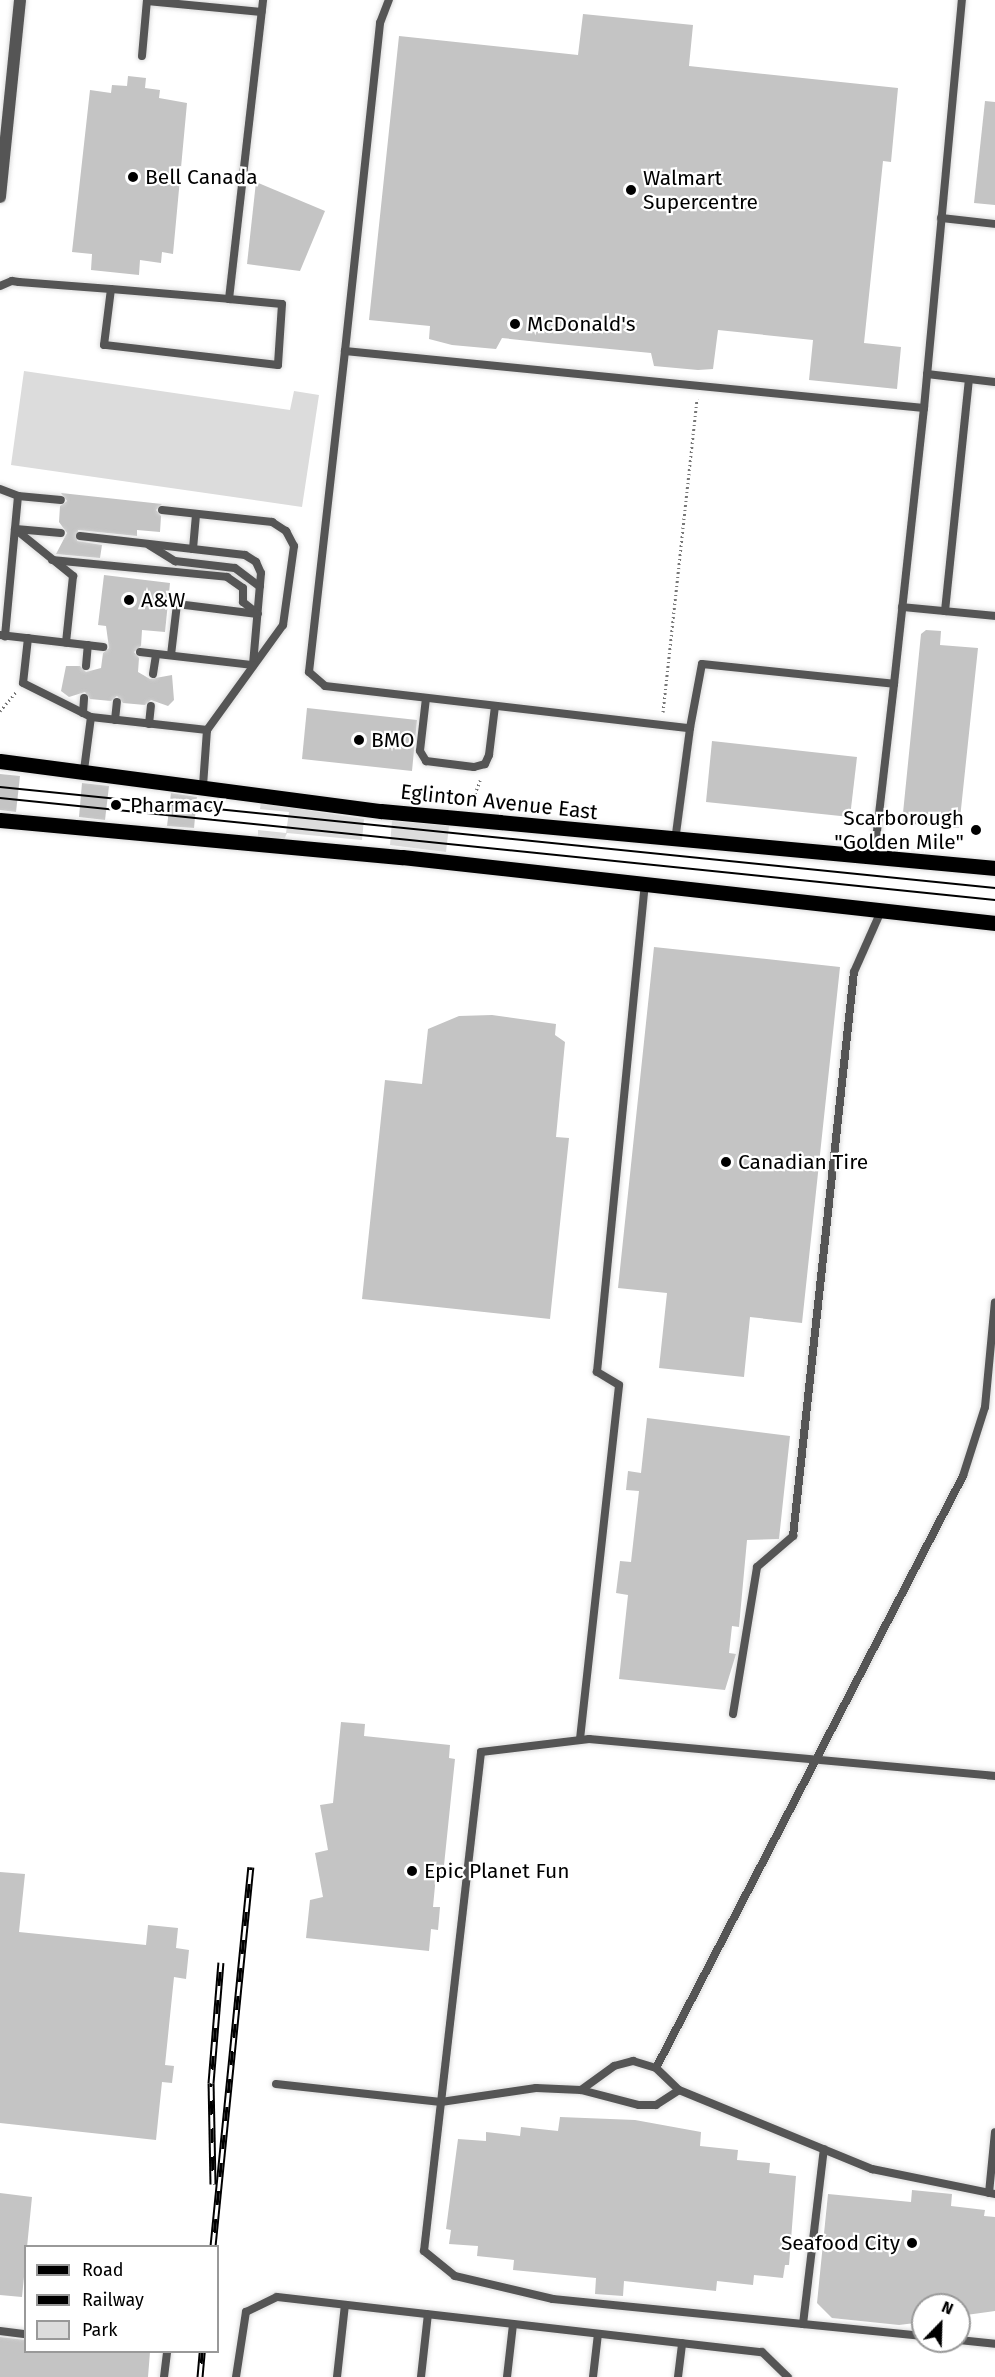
<!DOCTYPE html>
<html>
<head>
<meta charset="utf-8">
<style>
	body { margin:0 }
	#map { position:relative; width:995px; height:2377px; overflow:hidden; background:#fff; font-family:"Fira Sans",sans-serif }
	div>[style] { position:absolute }
	[style*='--x'] { left:calc(var(--x)*1px); top:calc(var(--y)*1px); width:calc(var(--w)*1px); rotate:calc(var(--a)*1deg) }
	.green>* { inset:0; background:#dcdcdc }
	.building>* { inset:0; background:#c4c4c4 }
	.path>* { height:3px; margin-top:-1.5px; transform-origin:0; background:repeating-linear-gradient(90deg,#777 0 1.5px,transparent 0 4.5px) }
	.roads { filter:drop-shadow(0 0 2px #dbdbdb) drop-shadow(0 0 2px #dbdbdb) }
	.service>* { height:8px; margin:-4px; padding:0 4px; transform-origin:4px; border-radius:4px; background:#555 }
	.tertiary>* { height:12px; margin:-6px; padding:0 6px; transform-origin:6px; border-radius:6px; background:#555 }
	.primary>* { height:15px; margin:-7.5px; padding:0 7.5px; transform-origin:7.5px; border-radius:7.5px; background:#000 }
	.tram>* { height:1.5px; margin:-0.75px; padding:0 0.75px; transform-origin:0.75px; border-radius:0.75px; background:#000 }
	.rail>* { height:7px; margin-top:-3.5px; transform-origin:0; background:repeating-linear-gradient(90deg,#fff 0 14px,#000 0 28px); box-sizing:border-box; border-block:2px solid #000 }
	.dots>* { width:16px; height:16px; translate:-50% -50%; box-sizing:border-box; border:3px solid #fff; border-radius:50% }
	span { translate:-50% -50%; white-space:nowrap; text-align:center; line-height:1.15; -webkit-text-stroke:4.5px #fff; paint-order:stroke }
	.poi-label { font-size:21px; color:#000 }
	.left { translate:0 -50%; text-align:left }
	.right { translate:-100% -50%; text-align:right }
	.street-label { font-size:21px; color:#000 }
	.legend { position:absolute; left:24px; top:2245px; width:195px; height:108px; box-sizing:border-box; background:#fff; border:2px solid #999; margin:0; padding:8px 10px; list-style:none; font-size:18px; color:#000 }
	.legend li { display:flex; align-items:center; gap:12px; height:30px }
	.legend b { width:30px; border:2px solid #999 }
	.north { position:absolute; left:911px; top:2293px; width:60px; height:60px; box-sizing:border-box; background:#fff; border:2px solid #999; border-radius:50%; rotate:23deg; font-size:16px; font-weight:700; line-height:24px; text-align:center; color:#000 }
	.north::after { content:''; display:block; margin:auto; width:21px; height:27px; background:#000; clip-path:polygon(50% 0,100% 100%,50% 72%,0 100%) }
</style>
</head>
<body>
<div id="map">
	<div class="green">
		<div style="clip-path:polygon(24px 371px,290px 410px,294px 391px,319px 395px,302px 507px,11px 465px)"></div>
		<div style="clip-path:polygon(261px 803px,364px 819px,362px 840px,287px 833px,284px 840px,258px 837px,258px 830px,286px 833px,289px 812px,260px 809px)"></div>
		<div style="clip-path:polygon(392px 821px,449px 826px,446px 852px,390px 845px)"></div>
	</div>
	<div class="building">
		<div style="clip-path:polygon(583px 14px,693px 25px,689px 66px,898px 88px,891px 162px,883px 161px,864px 343px,901px 347px,897px 389px,809px 380px,813px 340px,718px 330px,713px 369px,698px 370px,654px 366px,651px 353px,548px 343px,502px 338px,496px 349px,452px 345px,429px 339px,430px 326px,369px 320px,399px 36px,578px 55px)"></div>
		<div style="clip-path:polygon(128px 76px,146px 78px,145px 88px,160px 90px,159px 98px,187px 103px,173px 254px,162px 252px,161px 263px,140px 260px,139px 275px,91px 270px,92px 254px,72px 252px,90px 90px,111px 93px,112px 85px,127px 86px)"></div>
		<div style="clip-path:polygon(985px 101px,995px 102px,995px 205px,974px 203px)"></div>
		<div style="clip-path:polygon(256px 182px,325px 211px,300px 271px,247px 264px)"></div>
		<div style="clip-path:polygon(61px 493px,162px 504px,156px 510px,161px 516px,160px 532px,137px 530px,137px 536px,78px 530px,77px 541px,102px 545px,100px 558px,56px 554px,67px 533px,59px 522px,60px 506px,67px 501px)"></div>
		<div style="clip-path:polygon(104px 575px,170px 583px,165px 632px,142px 630px,141px 646px,134px 652px,139px 658px,138px 672px,150px 679px,172px 675px,174px 700px,168px 706px,151px 700px,145px 705px,123px 703px,117px 696px,111px 701px,90px 699px,85px 692px,69px 697px,61px 691px,66px 666px,80px 666px,86px 672px,101px 668px,103px 653px,109px 648px,106px 626px,98px 625px)"></div>
		<div style="clip-path:polygon(926px 630px,941px 631px,940px 645px,978px 648px,959px 828px,902px 823px,921px 634px)"></div>
		<div style="clip-path:polygon(307px 708px,417px 720px,412px 771px,302px 759px)"></div>
		<div style="clip-path:polygon(712px 741px,857px 757px,850px 817px,706px 802px)"></div>
		<div style="clip-path:polygon(0 774px,20px 776px,16px 812px,0 810px)"></div>
		<div style="clip-path:polygon(82px 783px,109px 786px,105px 820px,79px 817px)"></div>
		<div style="clip-path:polygon(171px 793px,197px 797px,194px 828px,167px 826px)"></div>
		<div style="clip-path:polygon(654px 947px,840px 967px,802px 1323px,750px 1317px,744px 1377px,659px 1368px,667px 1293px,618px 1288px)"></div>
		<div style="clip-path:polygon(492px 1015px,556px 1024px,555px 1035px,565px 1042px,556px 1137px,569px 1138px,550px 1319px,362px 1299px,385px 1080px,422px 1084px,428px 1029px,459px 1016px)"></div>
		<div style="clip-path:polygon(647px 1418px,790px 1436px,779px 1539px,747px 1540px,739px 1627px,732px 1626px,729px 1653px,736px 1654px,725px 1690px,619px 1679px,628px 1595px,616px 1593px,620px 1561px,631px 1562px,639px 1491px,626px 1490px,628px 1471px,641px 1473px)"></div>
		<div style="clip-path:polygon(341px 1722px,365px 1724px,364px 1736px,450px 1745px,449px 1758px,455px 1759px,443px 1875px,436px 1875px,433px 1907px,440px 1907px,438px 1930px,431px 1929px,429px 1951px,306px 1938px,310px 1900px,323px 1897px,315px 1853px,328px 1850px,320px 1805px,333px 1803px)"></div>
		<div style="clip-path:polygon(0 1872px,25px 1874px,19px 1932px,146px 1945px,148px 1925px,178px 1928px,176px 1948px,189px 1950px,186px 1979px,174px 1977px,165px 2065px,174px 2066px,172px 2083px,162px 2082px,156px 2140px,0 2123px)"></div>
		<div style="clip-path:polygon(560px 2117px,635px 2120px,701px 2132px,700px 2146px,738px 2150px,737px 2160px,770px 2163px,769px 2173px,796px 2176px,789px 2265px,785px 2265px,783px 2278px,754px 2275px,753px 2285px,717px 2281px,716px 2291px,624px 2281px,623px 2296px,595px 2294px,596px 2278px,513px 2270px,514px 2260px,477px 2256px,478px 2246px,449px 2244px,451px 2230px,446px 2229px,458px 2139px,486px 2141px,486px 2132px,520px 2136px,521px 2127px,558px 2131px)"></div>
		<div style="clip-path:polygon(912px 2190px,952px 2194px,951px 2206px,985px 2210px,984px 2216px,995px 2217px,995px 2311px,959px 2316px,959px 2305px,923px 2305px,923px 2322px,899px 2325px,832px 2318px,817px 2303px,828px 2194px,911px 2202px)"></div>
		<div style="clip-path:polygon(0 2193px,32px 2197px,22px 2297px,0 2295px)"></div>
		<div style="clip-path:polygon(0 2337px,26px 2340px,26px 2352px,150px 2352px,148px 2377px,0 2377px)"></div>
	</div>
	<div class="path">
		<div style="--x:0;--y:711;--w:25;--a:-50"></div>
		<div style="--x:663;--y:712;--w:315;--a:-83.8"></div>
		<div style="--x:475;--y:794;--w:15;--a:-70"></div>
	</div>
	<div class="roads">
		<div class="service">
			<div style="--x:147;--y:1;--w:115;--a:5.5"></div>
			<div style="--x:142;--y:56;--w:56;--a:-84.9"></div>
			<div style="--x:941;--y:218;--w:54;--a:6.3"></div>
			<div style="--x:0;--y:286;--w:13;--a:-23"></div>
			<div style="--x:12;--y:281;--w:7;--a:8"></div>
			<div style="--x:19;--y:282;--w:92;--a:4.4"></div>
			<div style="--x:111;--y:289;--w:118;--a:4.8"></div>
			<div style="--x:229;--y:299;--w:53;--a:5.4"></div>
			<div style="--x:282;--y:304;--w:61;--a:93.8"></div>
			<div style="--x:278;--y:365;--w:175;--a:-173.4"></div>
			<div style="--x:104;--y:345;--w:56;--a:-82.9"></div>
			<div style="--x:229;--y:299;--w:301;--a:-83.5"></div>
			<div style="--x:345;--y:351;--w:330;--a:-83.9"></div>
			<div style="--x:380;--y:23;--w:25;--a:-69"></div>
			<div style="--x:927;--y:374;--w:68;--a:6.7"></div>
			<div style="--x:924;--y:408;--w:582;--a:-174.38"></div>
			<div style="--x:345;--y:351;--w:323;--a:96.4"></div>
			<div style="--x:309;--y:672;--w:21;--a:41"></div>
			<div style="--x:325;--y:686;--w:367;--a:6.6"></div>
			<div style="--x:690;--y:728;--w:65;--a:-79.4"></div>
			<div style="--x:702;--y:664;--w:193;--a:5.9"></div>
			<div style="--x:894;--y:684;--w:278;--a:-83.8"></div>
			<div style="--x:924;--y:408;--w:410;--a:-84.7"></div>
			<div style="--x:0;--y:489;--w:19;--a:21"></div>
			<div style="--x:18;--y:496;--w:141;--a:95.3"></div>
			<div style="--x:18;--y:496;--w:43;--a:5.3"></div>
			<div style="--x:162;--y:510;--w:111;--a:6.2"></div>
			<div style="--x:272;--y:522;--w:17;--a:33"></div>
			<div style="--x:286;--y:531;--w:17;--a:62"></div>
			<div style="--x:294;--y:546;--w:80;--a:97.9"></div>
			<div style="--x:283;--y:625;--w:130;--a:125.9"></div>
			<div style="--x:207;--y:730;--w:56;--a:94.1"></div>
			<div style="--x:15;--y:529;--w:75;--a:39"></div>
			<div style="--x:73;--y:576;--w:67;--a:96"></div>
			<div style="--x:16;--y:529;--w:45;--a:5.1"></div>
			<div style="--x:80;--y:536;--w:166;--a:6.6"></div>
			<div style="--x:245;--y:555;--w:13;--a:32"></div>
			<div style="--x:256;--y:562;--w:12;--a:66"></div>
			<div style="--x:261;--y:573;--w:91;--a:95"></div>
			<div style="--x:149;--y:545;--w:31;--a:32"></div>
			<div style="--x:175;--y:561;--w:60;--a:6.7"></div>
			<div style="--x:235;--y:568;--w:31;--a:37"></div>
			<div style="--x:193;--y:549;--w:35;--a:-85"></div>
			<div style="--x:52;--y:560;--w:176;--a:5.5"></div>
			<div style="--x:227;--y:577;--w:19;--a:35"></div>
			<div style="--x:243;--y:588;--w:14;--a:90"></div>
			<div style="--x:243;--y:602;--w:19;--a:39"></div>
			<div style="--x:902;--y:607;--w:93;--a:5.5"></div>
			<div style="--x:945;--y:611;--w:233;--a:-84.1"></div>
			<div style="--x:0;--y:635;--w:104;--a:6.6"></div>
			<div style="--x:28;--y:638;--w:45;--a:96.3"></div>
			<div style="--x:23;--y:683;--w:76;--a:26.6"></div>
			<div style="--x:140;--y:652;--w:114;--a:6.6"></div>
			<div style="--x:171;--y:655;--w:51;--a:-83.3"></div>
			<div style="--x:177;--y:604;--w:81;--a:7.1"></div>
			<div style="--x:86;--y:666;--w:21;--a:-85"></div>
			<div style="--x:153;--y:674;--w:20;--a:-81"></div>
			<div style="--x:426;--y:698;--w:53;--a:96.5"></div>
			<div style="--x:420;--y:751;--w:12;--a:59"></div>
			<div style="--x:426;--y:761;--w:48;--a:7.1"></div>
			<div style="--x:474;--y:767;--w:11;--a:-15"></div>
			<div style="--x:485;--y:764;--w:10;--a:-66"></div>
			<div style="--x:489;--y:755;--w:49;--a:-83"></div>
			<div style="--x:83;--y:713;--w:15;--a:-86"></div>
			<div style="--x:115;--y:720;--w:18;--a:-84"></div>
			<div style="--x:149;--y:724;--w:18;--a:-84"></div>
			<div style="--x:84;--y:770;--w:53;--a:-82.5"></div>
			<div style="--x:91;--y:717;--w:117;--a:6.4"></div>
			<div style="--x:675;--y:841;--w:114;--a:-82.4"></div>
			<div style="--x:874;--y:857;--w:174;--a:-83.4"></div>
			<div style="--x:733;--y:1714;--w:149;--a:-80.7"></div>
			<div style="--x:757;--y:1567;--w:48;--a:-40.7"></div>
			<div style="--x:793;--y:1536;--w:567;--a:-83.83"></div>
			<div style="--x:854;--y:972;--w:67;--a:-66.1"></div>
			<div style="--x:580;--y:1739;--w:356;--a:-83.7"></div>
			<div style="--x:619;--y:1385;--w:26;--a:-149"></div>
			<div style="--x:597;--y:1372;--w:492;--a:-84.4"></div>
			<div style="--x:656;--y:2068;--w:667;--a:-62.59"></div>
			<div style="--x:963;--y:1476;--w:72;--a:-72.3"></div>
			<div style="--x:985;--y:1407;--w:105;--a:-84.6"></div>
			<div style="--x:276;--y:2084;--w:166;--a:6.2"></div>
			<div style="--x:441;--y:2102;--w:96;--a:-8.4"></div>
			<div style="--x:536;--y:2088;--w:45;--a:2.5"></div>
			<div style="--x:581;--y:2090;--w:41;--a:-36"></div>
			<div style="--x:614;--y:2066;--w:20;--a:-15"></div>
			<div style="--x:633;--y:2061;--w:24;--a:17"></div>
			<div style="--x:656;--y:2068;--w:32;--a:44"></div>
			<div style="--x:679;--y:2090;--w:209;--a:22.3"></div>
			<div style="--x:872;--y:2169;--w:126;--a:11.5"></div>
			<div style="--x:581;--y:2090;--w:60;--a:14.5"></div>
			<div style="--x:639;--y:2105;--w:17;--a:0"></div>
			<div style="--x:656;--y:2105;--w:27;--a:-33"></div>
			<div style="--x:989;--y:2193;--w:61;--a:-84.4"></div>
			<div style="--x:803;--y:2324;--w:176;--a:-83.2"></div>
			<div style="--x:0;--y:2331;--w:26;--a:7"></div>
			<div style="--x:923;--y:2336;--w:372;--a:-174.3"></div>
			<div style="--x:553;--y:2299;--w:101;--a:-166.8"></div>
			<div style="--x:455;--y:2276;--w:40;--a:-141"></div>
			<div style="--x:424;--y:2251;--w:502;--a:-83.48"></div>
			<div style="--x:481;--y:1752;--w:109;--a:-6.9"></div>
			<div style="--x:589;--y:1739;--w:408;--a:5.2"></div>
			<div style="--x:959;--y:2340;--w:36;--a:6"></div>
			<div style="--x:164;--y:2377;--w:25;--a:-83"></div>
			<div style="--x:236;--y:2377;--w:66;--a:-81.3"></div>
			<div style="--x:246;--y:2312;--w:34;--a:-26"></div>
			<div style="--x:277;--y:2297;--w:488;--a:6.5"></div>
			<div style="--x:762;--y:2352;--w:36;--a:44"></div>
			<div style="--x:337;--y:2377;--w:72;--a:-83.7"></div>
			<div style="--x:421;--y:2377;--w:63;--a:-83.7"></div>
			<div style="--x:507;--y:2377;--w:53;--a:-83.5"></div>
			<div style="--x:593;--y:2377;--w:43;--a:-83.4"></div>
			<div style="--x:678;--y:2377;--w:34;--a:-83"></div>
		</div>
		<div class="tertiary">
			<div style="--x:0;--y:197;--w:198;--a:-84.2"></div>
		</div>
		<div class="primary">
			<div style="--x:0;--y:761;--w:384;--a:7.5"></div>
			<div style="--x:381;--y:811;--w:617;--a:5.3"></div>
			<div style="--x:0;--y:820;--w:404;--a:5.3"></div>
			<div style="--x:402;--y:857;--w:597;--a:6.35"></div>
		</div>
	</div>
	<div class="tram">
		<div style="--x:0;--y:787;--w:1000;--a:5.8"></div>
		<div style="--x:0;--y:798;--w:1000;--a:5.85"></div>
	</div>
	<div class="rail">
		<div style="--x:213;--y:2184;--w:101;--a:-91.1"></div>
		<div style="--x:211;--y:2083;--w:121;--a:-85.3"></div>
		<div style="--x:213;--y:2246;--w:381;--a:-84.3"></div>
		<div style="--x:200;--y:2377;--w:25;--a:-85"></div>
	</div>
	<div class="dots">
		<div style="left:133px;top:177px;background:#000"></div>
		<div style="left:631px;top:190px;background:#000"></div>
		<div style="left:515px;top:324px;background:#000"></div>
		<div style="left:129px;top:600px;background:#000"></div>
		<div style="left:359px;top:740px;background:#000"></div>
		<div style="left:116px;top:805px;background:#000"></div>
		<div style="left:976px;top:830px;background:#000"></div>
		<div style="left:726px;top:1162px;background:#000"></div>
		<div style="left:412px;top:1871px;background:#000"></div>
		<div style="left:912px;top:2243px;background:#000"></div>
	</div>
	<div class="poi-label">
		<span class="left" style="left:145px;top:177px">Bell Canada</span>
		<span class="left" style="left:643px;top:190px">Walmart<br>Supercentre</span>
		<span class="left" style="left:527px;top:324px">McDonald's</span>
		<span class="left" style="left:141px;top:600px">A&amp;W</span>
		<span class="left" style="left:371px;top:740px">BMO</span>
		<span class="left" style="left:130px;top:805px">Pharmacy</span>
		<span class="right" style="left:964px;top:830px">Scarborough<br>"Golden Mile"</span>
		<span class="left" style="left:738px;top:1162px">Canadian Tire</span>
		<span class="left" style="left:424px;top:1871px">Epic Planet Fun</span>
		<span class="right" style="left:900px;top:2243px">Seafood City</span>
	</div>
	<div class="street-label">
		<span style="left:499px;top:802px;rotate:6deg">Eglinton Avenue East</span>
	</div>
	<ul class="legend">
	<li><b style="height:8px;background:#000"></b>Road</li>
	<li><b style="height:8px;background:#000"></b>Railway</li>
	<li><b style="height:16px;background:#dcdcdc"></b>Park</li>
	</ul>
	<div class="north">N</div>
</div>
</body>
</html>
